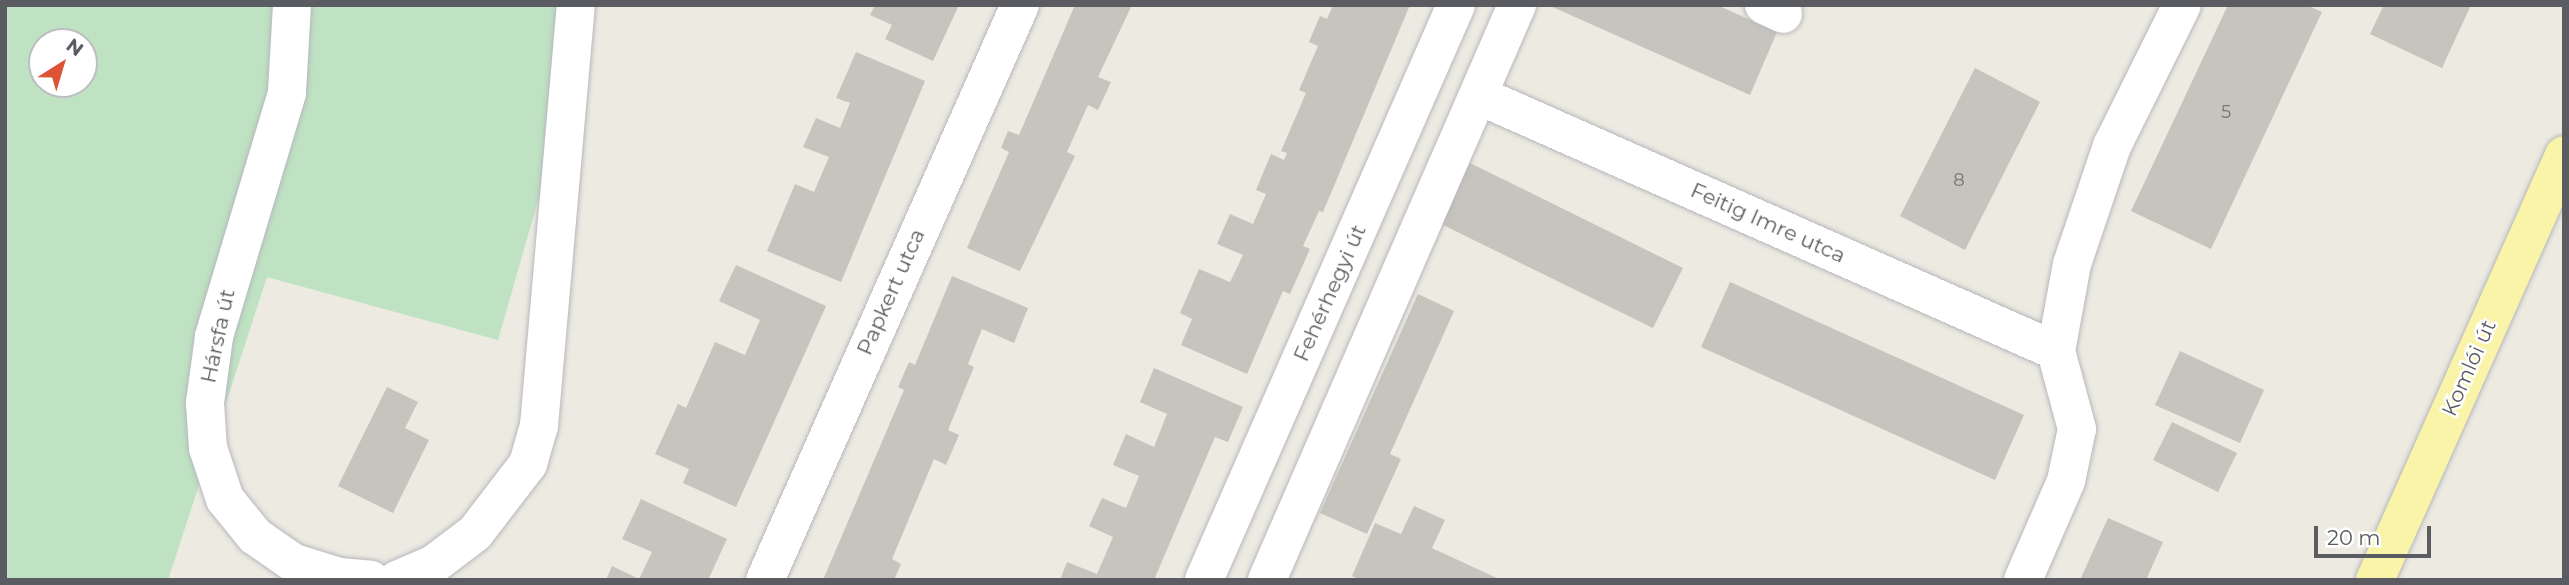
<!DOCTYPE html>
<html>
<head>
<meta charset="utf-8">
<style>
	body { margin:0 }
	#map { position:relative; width:2569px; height:585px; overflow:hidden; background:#eceae1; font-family:Montserrat,sans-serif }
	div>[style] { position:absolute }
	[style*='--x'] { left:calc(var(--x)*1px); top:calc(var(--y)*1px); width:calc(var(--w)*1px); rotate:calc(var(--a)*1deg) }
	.green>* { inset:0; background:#bee2c2 }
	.building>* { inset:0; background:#c7c4be }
	.roads { filter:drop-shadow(0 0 2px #b7b8bd) drop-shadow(0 0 2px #b7b8bd) }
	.minor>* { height:38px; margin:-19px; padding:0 19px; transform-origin:19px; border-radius:19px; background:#fff }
	.major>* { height:38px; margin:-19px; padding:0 19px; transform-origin:19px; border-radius:19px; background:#f9f4a8 }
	span { translate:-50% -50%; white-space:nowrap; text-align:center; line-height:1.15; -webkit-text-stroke:5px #fff; paint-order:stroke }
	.number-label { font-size:18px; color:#757678 }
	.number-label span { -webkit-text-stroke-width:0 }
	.street-label { font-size:21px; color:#5a5c61 }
	.frame { position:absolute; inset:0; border:7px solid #5a5c61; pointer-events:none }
	.north { position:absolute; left:28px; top:28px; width:70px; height:70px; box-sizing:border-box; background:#fff; border:2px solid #bdbec0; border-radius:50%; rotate:37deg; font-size:19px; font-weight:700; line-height:28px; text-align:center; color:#5a5c61 }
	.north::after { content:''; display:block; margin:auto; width:24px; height:32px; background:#dd5335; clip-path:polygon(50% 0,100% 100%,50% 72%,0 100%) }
	.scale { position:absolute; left:2314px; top:526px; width:117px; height:32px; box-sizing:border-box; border:4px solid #5a5c61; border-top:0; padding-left:9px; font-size:21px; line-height:24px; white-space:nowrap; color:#5a5c61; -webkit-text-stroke:5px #fff; paint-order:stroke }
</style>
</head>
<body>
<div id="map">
	<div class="green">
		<div style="clip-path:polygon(evenodd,5px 5px,594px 5px,498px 340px,267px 277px,168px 580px,5px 580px,5px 5px,42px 42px,84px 42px,84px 84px,42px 84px,42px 42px)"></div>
	</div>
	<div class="building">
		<div style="clip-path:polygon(875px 5px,959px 5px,933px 61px,885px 39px,892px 25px,870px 15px)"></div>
		<div style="clip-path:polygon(1075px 5px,1132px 5px,1098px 77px,1111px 82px,1098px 110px,1088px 105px,1067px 152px,1075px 156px,1020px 271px,967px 248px,1009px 152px,1001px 148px,1008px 131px,1019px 135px)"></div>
		<div style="clip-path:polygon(1333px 5px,1410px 5px,1323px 212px,1319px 211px,1303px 246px,1310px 249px,1290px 294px,1283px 291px,1247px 374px,1181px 345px,1192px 319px,1180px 313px,1199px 269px,1230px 282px,1243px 255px,1217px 244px,1230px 214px,1253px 224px,1266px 194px,1256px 190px,1271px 154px,1284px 160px,1287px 153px,1281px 151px,1306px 93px,1299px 90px,1318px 46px,1309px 42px,1320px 16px,1327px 19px)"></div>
		<div style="clip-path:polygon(1548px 5px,1717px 5px,1777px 32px,1750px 95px)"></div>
		<div style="clip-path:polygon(2228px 5px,2307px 5px,2322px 12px,2211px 249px,2131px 211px)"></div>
		<div style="clip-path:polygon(2384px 5px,2471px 5px,2442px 68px,2370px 34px)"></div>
		<div style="clip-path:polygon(856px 52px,925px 81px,841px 282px,767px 251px,795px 184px,814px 192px,829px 157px,803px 147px,816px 118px,840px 128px,850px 103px,836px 98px)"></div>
		<div style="clip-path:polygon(1975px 68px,2040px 102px,1965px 250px,1900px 216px)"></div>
		<div style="clip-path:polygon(1470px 163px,1683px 268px,1653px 328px,1441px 224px)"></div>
		<div style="clip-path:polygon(736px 265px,826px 306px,736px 507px,683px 483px,689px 469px,655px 454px,678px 404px,686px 408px,715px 342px,745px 355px,760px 320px,719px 301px)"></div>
		<div style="clip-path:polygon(952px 276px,1028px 308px,1014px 343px,982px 329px,968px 364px,974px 367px,948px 430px,959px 435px,946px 465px,934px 459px,892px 559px,901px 564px,894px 580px,823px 580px,904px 390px,898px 387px,909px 362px,915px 365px)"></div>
		<div style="clip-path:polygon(1730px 282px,2024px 415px,1995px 480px,1701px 347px)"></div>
		<div style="clip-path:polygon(1418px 294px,1454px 311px,1390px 454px,1401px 459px,1367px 534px,1320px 513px)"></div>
		<div style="clip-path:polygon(2180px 351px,2264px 390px,2240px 443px,2155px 405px)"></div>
		<div style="clip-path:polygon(1154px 368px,1243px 407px,1228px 442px,1215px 437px,1154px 580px,1060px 580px,1067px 562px,1097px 574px,1113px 537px,1089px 526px,1102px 498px,1126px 508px,1139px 476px,1113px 465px,1126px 434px,1154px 447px,1167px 414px,1140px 402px)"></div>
		<div style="clip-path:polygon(387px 387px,418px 402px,405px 428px,429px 440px,393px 513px,338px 486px)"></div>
		<div style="clip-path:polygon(2172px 422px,2237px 453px,2218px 492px,2153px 460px)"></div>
		<div style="clip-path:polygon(641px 499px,727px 539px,708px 580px,606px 580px,612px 566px,639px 579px,652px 552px,622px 539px)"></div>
		<div style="clip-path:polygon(1414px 506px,1445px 520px,1432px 548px,1501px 580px,1360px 580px,1352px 576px,1375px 523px,1401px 534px)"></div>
		<div style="clip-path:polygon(2108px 518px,2163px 542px,2146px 580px,2080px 580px)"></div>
	</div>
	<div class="roads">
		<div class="minor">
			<div style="--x:292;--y:5;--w:88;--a:93.3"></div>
			<div style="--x:287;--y:93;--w:255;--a:106.7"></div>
			<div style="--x:214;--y:337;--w:67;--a:97.8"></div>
			<div style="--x:205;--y:403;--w:45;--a:86.2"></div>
			<div style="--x:208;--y:448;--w:54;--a:71.6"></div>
			<div style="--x:225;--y:499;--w:48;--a:51"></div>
			<div style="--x:255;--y:536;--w:47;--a:34.7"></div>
			<div style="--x:294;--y:563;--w:47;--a:17.3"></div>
			<div style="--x:339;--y:577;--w:32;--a:5"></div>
			<div style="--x:1764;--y:5;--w:21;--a:25"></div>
			<div style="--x:1480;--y:96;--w:630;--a:23.88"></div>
			<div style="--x:397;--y:580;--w:40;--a:-23.4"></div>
			<div style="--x:434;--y:564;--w:51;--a:-37.1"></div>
			<div style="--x:475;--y:533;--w:87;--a:-52.5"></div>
			<div style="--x:528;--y:464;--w:40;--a:-74"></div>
			<div style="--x:539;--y:426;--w:423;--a:-85"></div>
			<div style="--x:765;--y:580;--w:629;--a:-66.08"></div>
			<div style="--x:1204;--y:580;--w:628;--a:-66.33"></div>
			<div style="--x:1267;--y:580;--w:627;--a:-66.5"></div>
			<div style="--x:2023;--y:580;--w:108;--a:-66.5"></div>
			<div style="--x:2066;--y:481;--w:53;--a:-78.1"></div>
			<div style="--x:2077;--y:429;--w:81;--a:-105.1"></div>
			<div style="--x:2056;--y:351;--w:88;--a:-79.6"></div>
			<div style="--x:2072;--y:264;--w:125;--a:-71.3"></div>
			<div style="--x:2112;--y:146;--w:157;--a:-63.6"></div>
		</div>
		<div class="major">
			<div style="--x:2375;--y:580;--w:465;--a:-66"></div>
		</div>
	</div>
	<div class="number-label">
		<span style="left:2226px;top:112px">5</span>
		<span style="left:1959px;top:180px">8</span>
	</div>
	<div class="street-label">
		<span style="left:1768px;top:223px;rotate:24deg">Feitig Imre utca</span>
		<span style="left:891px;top:292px;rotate:-66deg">Papkert utca</span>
		<span style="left:1330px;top:293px;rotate:-66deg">Fehérhegyi út</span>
		<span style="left:218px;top:336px;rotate:-78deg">Hársfa út</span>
		<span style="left:2469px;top:368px;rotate:-66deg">Komlói út</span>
	</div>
	<div class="frame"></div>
	<div class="north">N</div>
	<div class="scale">20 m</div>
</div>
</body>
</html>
